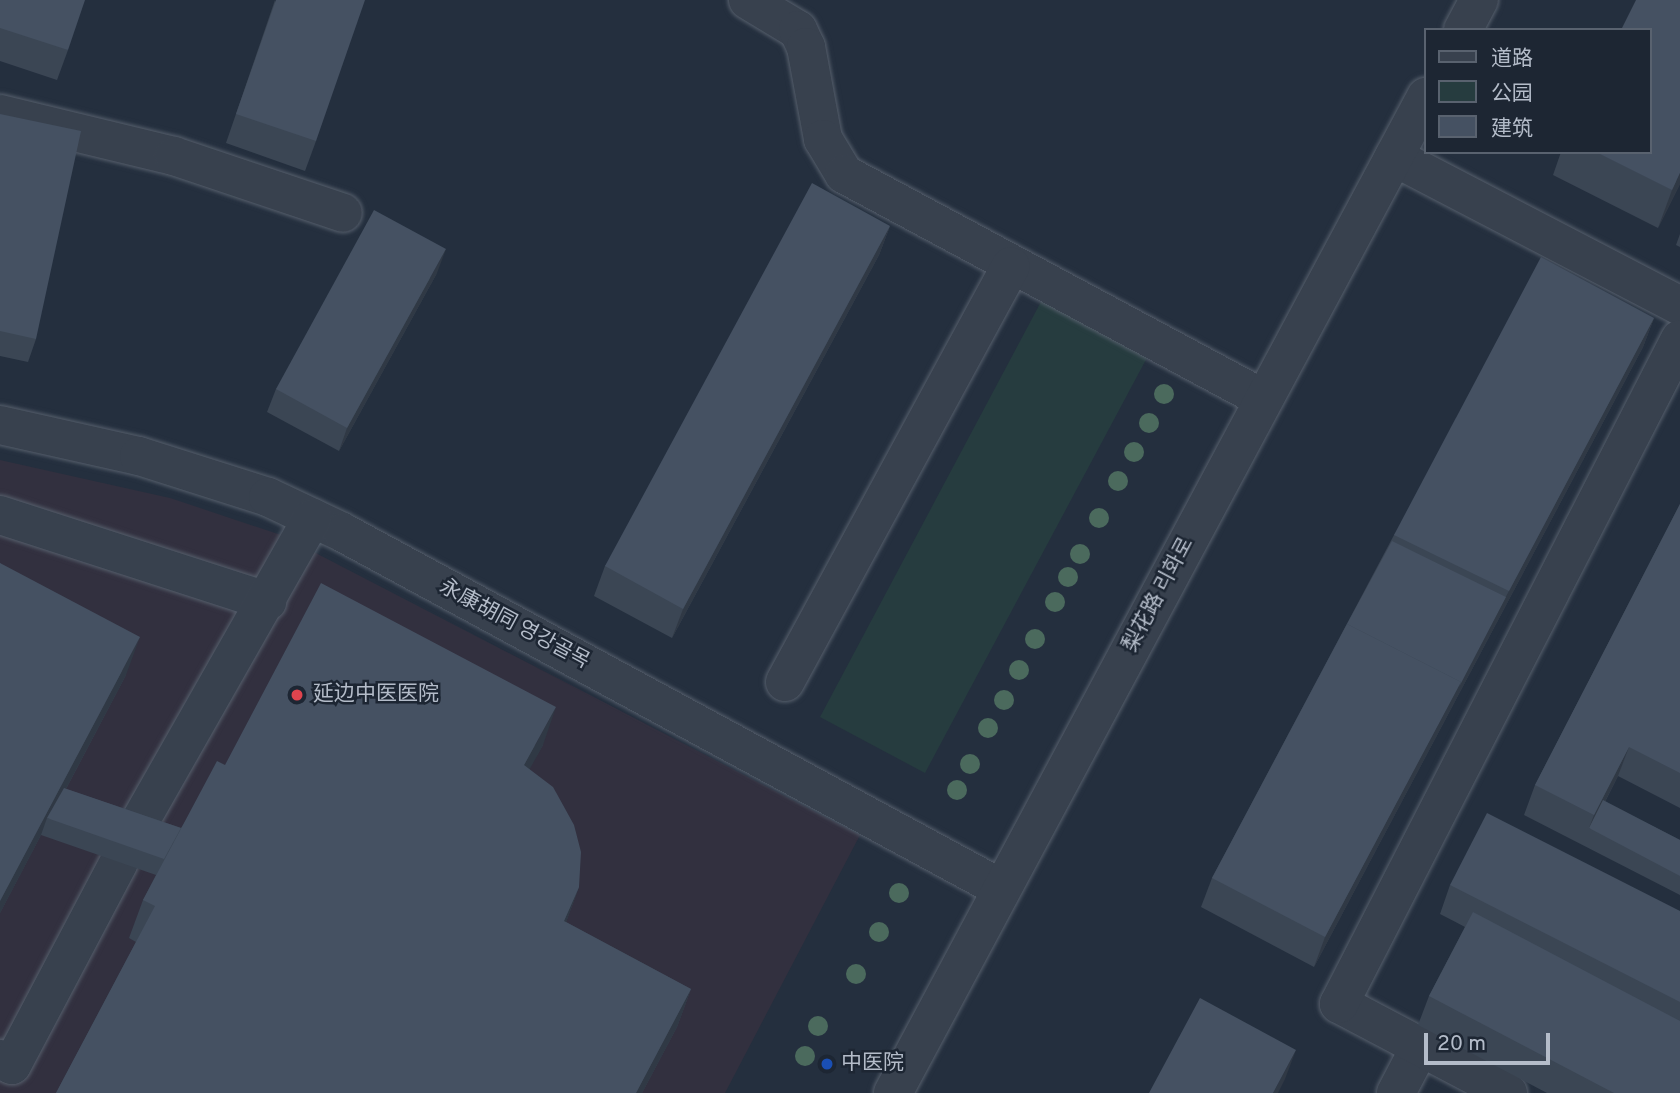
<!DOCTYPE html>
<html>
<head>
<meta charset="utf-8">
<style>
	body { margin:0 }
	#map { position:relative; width:1680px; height:1093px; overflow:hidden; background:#242f3e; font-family:Overpass,"Noto Sans SC","Noto Sans KR",sans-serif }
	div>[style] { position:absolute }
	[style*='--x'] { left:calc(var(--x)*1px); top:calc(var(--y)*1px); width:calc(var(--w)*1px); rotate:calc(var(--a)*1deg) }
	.medical>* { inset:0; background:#32303f }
	.green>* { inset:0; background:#263c3f }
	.roads { filter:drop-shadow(0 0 2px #565f6c) drop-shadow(0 0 2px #565f6c) }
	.minor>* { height:38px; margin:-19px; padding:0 19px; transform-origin:19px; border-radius:19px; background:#38414e }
	.trees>* { width:20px; height:20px; margin:-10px; border-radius:50%; background:#4b6a5d }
	.wall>* { inset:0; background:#3b4654 }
	.shaded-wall>* { inset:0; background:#303945 }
	.building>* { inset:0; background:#455162 }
	.dots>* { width:19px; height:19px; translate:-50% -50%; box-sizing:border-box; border:4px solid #1d2633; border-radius:50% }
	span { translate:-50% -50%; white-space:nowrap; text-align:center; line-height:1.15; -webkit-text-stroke:5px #1d2633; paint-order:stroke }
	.street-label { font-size:21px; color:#b4bcc9 }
	.poi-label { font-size:21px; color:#b4bcc9 }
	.left { translate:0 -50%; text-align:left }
	.legend { position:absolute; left:1424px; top:28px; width:228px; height:126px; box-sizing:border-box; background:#1d2633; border:2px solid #59626f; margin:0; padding:9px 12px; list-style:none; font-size:21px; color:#b4bcc9 }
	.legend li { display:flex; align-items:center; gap:14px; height:35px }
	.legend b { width:35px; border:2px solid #59626f }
	.scale { position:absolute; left:1424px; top:1033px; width:126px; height:32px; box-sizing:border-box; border:4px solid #b4bcc9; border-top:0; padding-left:9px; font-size:21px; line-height:24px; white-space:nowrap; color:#b4bcc9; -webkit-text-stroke:5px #1d2633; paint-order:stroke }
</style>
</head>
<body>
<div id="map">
	<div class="medical">
		<div style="clip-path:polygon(0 460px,170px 498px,281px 535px,860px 835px,725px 1093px,0 1093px)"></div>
	</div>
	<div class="green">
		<div style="clip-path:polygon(1043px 298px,1149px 354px,925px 773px,820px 717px)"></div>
	</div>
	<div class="roads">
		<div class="minor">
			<div style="--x:748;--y:0;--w:58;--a:31"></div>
			<div style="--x:798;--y:30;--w:19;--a:65"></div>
			<div style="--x:806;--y:47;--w:94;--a:79.5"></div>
			<div style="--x:823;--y:139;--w:41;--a:59"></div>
			<div style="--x:844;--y:174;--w:476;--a:28.2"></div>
			<div style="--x:1463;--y:30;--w:34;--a:-62"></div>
			<div style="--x:0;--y:114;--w:179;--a:13.6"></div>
			<div style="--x:174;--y:156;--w:178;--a:18.6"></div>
			<div style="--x:1394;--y:157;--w:322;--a:27.5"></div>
			<div style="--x:0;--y:425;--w:142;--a:12.6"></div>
			<div style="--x:139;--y:456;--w:135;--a:17.6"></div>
			<div style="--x:268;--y:497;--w:82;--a:25.3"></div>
			<div style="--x:342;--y:532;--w:750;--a:28.41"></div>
			<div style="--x:0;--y:515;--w:281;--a:17.9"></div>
			<div style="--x:785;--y:682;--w:473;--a:-61.5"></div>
			<div style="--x:135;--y:830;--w:359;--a:-60.4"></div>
			<div style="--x:0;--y:1059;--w:13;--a:27"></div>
			<div style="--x:12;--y:1065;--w:229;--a:-62.2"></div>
			<div style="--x:893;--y:1093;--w:1130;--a:-61.85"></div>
			<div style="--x:1396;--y:1093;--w:52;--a:-62.4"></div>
			<div style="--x:1508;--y:1093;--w:191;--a:-152.2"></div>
			<div style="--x:1339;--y:1004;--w:747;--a:-62.85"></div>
		</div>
	</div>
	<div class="trees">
		<div style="left:1164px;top:394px"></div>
		<div style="left:1149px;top:423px"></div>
		<div style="left:1134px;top:452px"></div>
		<div style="left:1118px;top:481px"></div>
		<div style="left:1099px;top:518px"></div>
		<div style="left:1080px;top:554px"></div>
		<div style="left:1068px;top:577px"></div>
		<div style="left:1055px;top:602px"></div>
		<div style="left:1035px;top:639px"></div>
		<div style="left:1019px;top:670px"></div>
		<div style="left:1004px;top:700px"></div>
		<div style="left:988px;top:728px"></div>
		<div style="left:970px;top:764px"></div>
		<div style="left:957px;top:790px"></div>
		<div style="left:899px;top:893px"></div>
		<div style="left:879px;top:932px"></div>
		<div style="left:856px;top:974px"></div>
		<div style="left:818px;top:1026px"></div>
		<div style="left:805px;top:1056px"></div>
	</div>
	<div class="wall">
		<div style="clip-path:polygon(0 0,68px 50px,57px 80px,0 61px)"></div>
		<div style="clip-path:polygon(275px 0,316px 141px,305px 171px,226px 143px)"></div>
		<div style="clip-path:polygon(0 114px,36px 339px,28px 362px,0 356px)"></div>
		<div style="clip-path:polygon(1561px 152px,1650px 152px,1680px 184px,1658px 228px,1553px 175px)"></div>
		<div style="clip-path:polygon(890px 226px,879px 255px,672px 638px,594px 596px,605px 566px)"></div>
		<div style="clip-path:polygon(1680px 234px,1680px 247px,1676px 245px)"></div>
		<div style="clip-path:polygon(437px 273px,339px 451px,267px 412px,276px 389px)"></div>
		<div style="clip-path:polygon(1654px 318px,1643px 347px,1314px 967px,1201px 907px,1212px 878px,1394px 535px)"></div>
		<div style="clip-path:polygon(1680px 504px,1680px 808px,1618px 776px,1605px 802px,1680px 840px,1680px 895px,1524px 815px,1535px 785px)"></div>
		<div style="clip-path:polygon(0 563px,126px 675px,66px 789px,181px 828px,225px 765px,543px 745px,529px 769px,579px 887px,566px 922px,691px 989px,677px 1027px,642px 1093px,56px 1093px,136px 942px,129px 938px,143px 900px,156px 875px,41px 835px,0 913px)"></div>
		<div style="clip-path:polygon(1450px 885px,1680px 911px,1680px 1093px,1547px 1093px,1418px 1025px,1429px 996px,1465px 927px,1440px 914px)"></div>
	</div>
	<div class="shaded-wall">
		<div style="clip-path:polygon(1680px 173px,1680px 184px,1658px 228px,1672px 190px)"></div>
		<div style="clip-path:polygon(890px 226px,879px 255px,672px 638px,683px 609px)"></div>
		<div style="clip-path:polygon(446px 249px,437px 273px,339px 451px,347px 428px)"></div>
		<div style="clip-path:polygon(1654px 318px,1643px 347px,1314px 967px,1325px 937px)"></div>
		<div style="clip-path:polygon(140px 637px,126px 675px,50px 819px,47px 818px,41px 835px,0 913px,0 901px)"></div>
		<div style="clip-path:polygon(556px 707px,543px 745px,511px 803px,524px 765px)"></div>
		<div style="clip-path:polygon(1629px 747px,1618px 776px,1591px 829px,1589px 828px,1594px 815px)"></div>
		<div style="clip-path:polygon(579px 887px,565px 925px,564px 921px)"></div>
		<div style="clip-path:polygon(691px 989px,677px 1027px,642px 1093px,636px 1093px)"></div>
		<div style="clip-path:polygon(1296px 1050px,1285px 1079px,1278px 1093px,1273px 1093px)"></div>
	</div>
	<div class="building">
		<div style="clip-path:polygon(0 0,85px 0,68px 50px,0 28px)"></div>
		<div style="clip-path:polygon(276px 0,365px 0,316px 141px,236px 114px)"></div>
		<div style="clip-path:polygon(1636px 0,1680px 0,1680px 173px,1672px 190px,1596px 152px,1650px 152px,1650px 30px,1621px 30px)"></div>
		<div style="clip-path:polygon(0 114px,81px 131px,36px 339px,0 331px)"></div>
		<div style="clip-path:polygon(812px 183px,890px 226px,683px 609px,605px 566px)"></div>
		<div style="clip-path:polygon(374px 210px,446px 249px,347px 428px,276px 389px)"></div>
		<div style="clip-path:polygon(1541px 257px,1654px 318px,1509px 591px,1394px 535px)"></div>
		<div style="clip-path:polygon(1680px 504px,1680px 773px,1629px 747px,1594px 815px,1535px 785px)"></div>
		<div style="clip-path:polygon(1392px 541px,1506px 597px,1459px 687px,1461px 682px,1347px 624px)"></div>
		<div style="clip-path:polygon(0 563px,140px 637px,0 901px)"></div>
		<div style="clip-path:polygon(321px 583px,556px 707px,524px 765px,553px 787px,574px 825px,581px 852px,579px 887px,564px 921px,691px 989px,636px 1093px,56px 1093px,155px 906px,143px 900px,217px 761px,225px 765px)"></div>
		<div style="clip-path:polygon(1347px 624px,1461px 682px,1325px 937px,1212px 878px)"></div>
		<div style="clip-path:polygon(64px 788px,181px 828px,164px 859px,47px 818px)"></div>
		<div style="clip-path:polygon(1603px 800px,1680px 840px,1680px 876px,1589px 828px)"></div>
		<div style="clip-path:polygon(1487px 813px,1680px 911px,1680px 1002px,1450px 885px)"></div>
		<div style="clip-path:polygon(1473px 912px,1680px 1021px,1680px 1093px,1614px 1093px,1429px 996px)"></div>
		<div style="clip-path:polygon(1200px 998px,1296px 1050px,1273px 1093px,1149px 1093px)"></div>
	</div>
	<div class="dots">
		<div style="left:297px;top:695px;background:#e0444e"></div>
		<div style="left:827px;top:1064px;background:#1a4fb4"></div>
	</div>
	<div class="street-label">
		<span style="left:1159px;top:595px;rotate:-62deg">梨花路 리화로</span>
		<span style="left:514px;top:625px;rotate:28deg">永康胡同 영강골목</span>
	</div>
	<div class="poi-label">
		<span class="left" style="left:313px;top:695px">延边中医医院</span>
		<span class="left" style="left:841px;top:1064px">中医院</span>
	</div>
	<ul class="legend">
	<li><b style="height:9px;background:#38414e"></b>道路</li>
	<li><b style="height:19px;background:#263c3f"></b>公园</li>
	<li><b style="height:19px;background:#455162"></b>建筑</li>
	</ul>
	<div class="scale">20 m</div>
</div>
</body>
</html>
